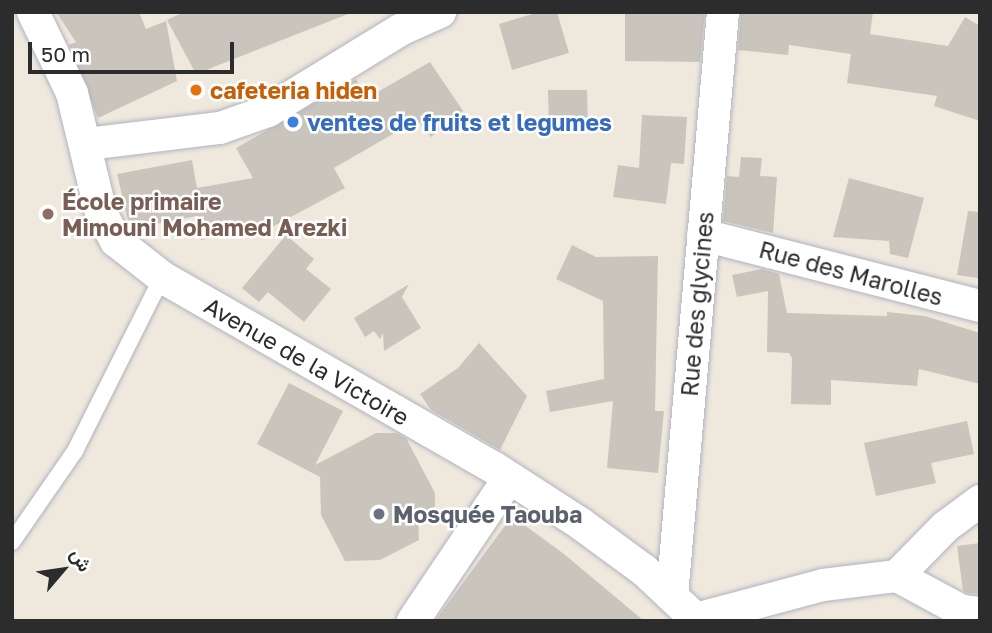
<!DOCTYPE html>
<html>
<head>
<meta charset="utf-8">
<style>
	body { margin:0 }
	#map { position:relative; width:992px; height:633px; overflow:hidden; background:#efe8dd; font-family:"Golos Text",Vazirmatn,sans-serif }
	div>[style] { position:absolute }
	[style*='--x'] { left:calc(var(--x)*1px); top:calc(var(--y)*1px); width:calc(var(--w)*1px); rotate:calc(var(--a)*1deg) }
	.building>* { inset:0; background:#cac5bc }
	.roads { filter:drop-shadow(0 0 2px #b1b3c1) drop-shadow(0 0 2px #b1b3c1) }
	.service>* { height:16px; margin:-8px; padding:0 8px; transform-origin:8px; border-radius:8px; background:#fff }
	.minor>* { height:32px; margin:-16px; padding:0 16px; transform-origin:16px; border-radius:16px; background:#fff }
	.dots>* { width:19px; height:19px; translate:-50% -50%; box-sizing:border-box; border:4px solid #fff; border-radius:50% }
	span { translate:-50% -50%; white-space:nowrap; text-align:center; line-height:1.15; -webkit-text-stroke:5px #fff; paint-order:stroke }
	.food-label { font-size:23px; color:#c56008; font-weight:700 }
	.left { translate:0 -50%; text-align:left }
	.shop-label { font-size:23px; color:#366cbe; font-weight:700 }
	.education-label { font-size:23px; color:#785e54; font-weight:700 }
	.street-label { font-size:23px; color:#2c2c2c }
	.worship-label { font-size:23px; color:#5b616d; font-weight:700 }
	.frame { position:absolute; inset:0; border:14px solid #2c2c2c; pointer-events:none }
	.north { position:absolute; left:28px; top:535px; width:70px; height:70px; -webkit-text-stroke:5px #fff; paint-order:stroke; rotate:61deg; font-size:19px; font-weight:700; line-height:28px; text-align:center; color:#2c2c2c }
	.north::after { content:''; display:block; margin:auto; width:24px; height:32px; background:#2c2c2c; clip-path:polygon(50% 0,100% 100%,50% 72%,0 100%) }
	.scale { position:absolute; left:28px; top:42px; width:206px; height:32px; box-sizing:border-box; border:4px solid #2c2c2c; border-top:0; padding-left:9px; font-size:21px; line-height:24px; white-space:nowrap; color:#2c2c2c; -webkit-text-stroke:5px #fff; paint-order:stroke }
</style>
</head>
<body>
<div id="map">
	<div class="building">
		<div style="clip-path:polygon(56px 12px,139px 12px,146px 29px,166px 21px,177px 81px,98px 118px,69px 45px,76px 42px)"></div>
		<div style="clip-path:polygon(184px 12px,348px 12px,348px 14px,196px 74px,167px 20px)"></div>
		<div style="clip-path:polygon(539px 12px,557px 12px,569px 53px,512px 70px,499px 24px)"></div>
		<div style="clip-path:polygon(625px 12px,705px 12px,700px 62px,625px 61px)"></div>
		<div style="clip-path:polygon(741px 12px,873px 12px,870px 34px,948px 46px,965px 17px,980px 26px,980px 121px,934px 106px,937px 96px,847px 83px,851px 54px,789px 45px,788px 55px,738px 50px)"></div>
		<div style="clip-path:polygon(430px 62px,463px 111px,431px 137px,417px 120px,334px 168px,345px 188px,272px 227px,201px 240px,197px 216px,130px 229px,117px 174px,192px 160px,197px 188px,253px 178px,236px 148px,356px 79px,367px 98px)"></div>
		<div style="clip-path:polygon(548px 90px,587px 90px,588px 127px,549px 128px)"></div>
		<div style="clip-path:polygon(642px 115px,687px 117px,684px 164px,671px 163px,666px 204px,613px 197px,618px 165px,639px 168px)"></div>
		<div style="clip-path:polygon(741px 157px,762px 158px,760px 176px,777px 177px,773px 233px,723px 221px,727px 176px,739px 177px)"></div>
		<div style="clip-path:polygon(849px 178px,924px 198px,908px 258px,890px 254px,889px 241px,833px 237px)"></div>
		<div style="clip-path:polygon(968px 211px,980px 212px,978px 278px,957px 275px)"></div>
		<div style="clip-path:polygon(286px 235px,314px 259px,306px 269px,331px 289px,304px 322px,268px 292px,259px 302px,242px 288px)"></div>
		<div style="clip-path:polygon(572px 245px,596px 257px,658px 256px,655px 411px,664px 411px,658px 473px,607px 468px,613px 401px,550px 412px,546px 391px,604px 379px,603px 301px,556px 279px)"></div>
		<div style="clip-path:polygon(762px 269px,779px 274px,787px 313px,887px 316px,887px 312px,925px 316px,980px 333px,980px 384px,919px 369px,917px 386px,831px 380px,831px 405px,791px 404px,792px 358px,789px 353px,767px 352px,768px 291px,737px 297px,732px 275px)"></div>
		<div style="clip-path:polygon(409px 284px,402px 297px,421px 328px,384px 351px,383px 333px,380px 339px,374px 331px,365px 337px,354px 318px)"></div>
		<div style="clip-path:polygon(479px 343px,527px 396px,500px 450px,431px 410px,420px 394px,458px 368px)"></div>
		<div style="clip-path:polygon(289px 383px,343px 411px,315px 465px,376px 433px,396px 433px,406px 438px,435px 493px,435px 507px,418px 516px,419px 540px,380px 560px,345px 561px,321px 515px,320px 477px,257px 444px)"></div>
		<div style="clip-path:polygon(967px 421px,974px 454px,931px 463px,936px 483px,876px 496px,864px 443px)"></div>
		<div style="clip-path:polygon(512px 516px,564px 554px,644px 621px,435px 621px)"></div>
		<div style="clip-path:polygon(980px 543px,980px 594px,968px 593px,963px 591px,957px 546px)"></div>
	</div>
	<div class="roads">
		<div class="service">
			<div style="--x:12;--y:542;--w:111;--a:-55.3"></div>
			<div style="--x:75;--y:451;--w:195;--a:-63.4"></div>
		</div>
		<div class="minor">
			<div style="--x:33;--y:12;--w:90;--a:64.3"></div>
			<div style="--x:72;--y:93;--w:123;--a:76.4"></div>
			<div style="--x:101;--y:213;--w:32;--a:62"></div>
			<div style="--x:116;--y:241;--w:58;--a:38"></div>
			<div style="--x:162;--y:277;--w:382;--a:29.9"></div>
			<div style="--x:493;--y:467;--w:105;--a:32.9"></div>
			<div style="--x:581;--y:524;--w:79;--a:36.3"></div>
			<div style="--x:645;--y:571;--w:73;--a:43.3"></div>
			<div style="--x:87;--y:144;--w:134;--a:-6.9"></div>
			<div style="--x:220;--y:128;--w:51;--a:-19.5"></div>
			<div style="--x:268;--y:111;--w:155;--a:-31.5"></div>
			<div style="--x:400;--y:30;--w:44;--a:-24.2"></div>
			<div style="--x:703;--y:235;--w:286;--a:14.4"></div>
			<div style="--x:897;--y:576;--w:74;--a:28.3"></div>
			<div style="--x:962;--y:611;--w:18;--a:6"></div>
			<div style="--x:672;--y:596;--w:586;--a:-85.01"></div>
			<div style="--x:696;--y:619;--w:131;--a:-15"></div>
			<div style="--x:823;--y:585;--w:75;--a:-6.9"></div>
			<div style="--x:897;--y:576;--w:69;--a:-45.6"></div>
			<div style="--x:945;--y:527;--w:44;--a:-36.6"></div>
			<div style="--x:413;--y:621;--w:172;--a:-56.1"></div>
		</div>
	</div>
	<div class="dots">
		<div style="left:196px;top:90px;background:#e8710a"></div>
		<div style="left:293px;top:122px;background:#3f7fe0"></div>
		<div style="left:48px;top:214px;background:#8d6e63"></div>
		<div style="left:379px;top:514px;background:#6b7280"></div>
	</div>
	<div class="food-label">
		<span class="left" style="left:210px;top:90px">cafeteria hiden</span>
	</div>
	<div class="shop-label">
		<span class="left" style="left:307px;top:122px">ventes de fruits et legumes</span>
	</div>
	<div class="education-label">
		<span class="left" style="left:62px;top:214px">École primaire<br>Mimouni Mohamed Arezki</span>
	</div>
	<div class="street-label">
		<span style="left:851px;top:273px;rotate:15deg">Rue des Marolles</span>
		<span style="left:697px;top:304px;rotate:-85deg">Rue des glycines</span>
		<span style="left:307px;top:361px;rotate:30deg">Avenue de la Victoire</span>
	</div>
	<div class="worship-label">
		<span class="left" style="left:393px;top:514px">Mosquée Taouba</span>
	</div>
	<div class="frame"></div>
	<div class="north">ش</div>
	<div class="scale">50 m</div>
</div>
</body>
</html>
